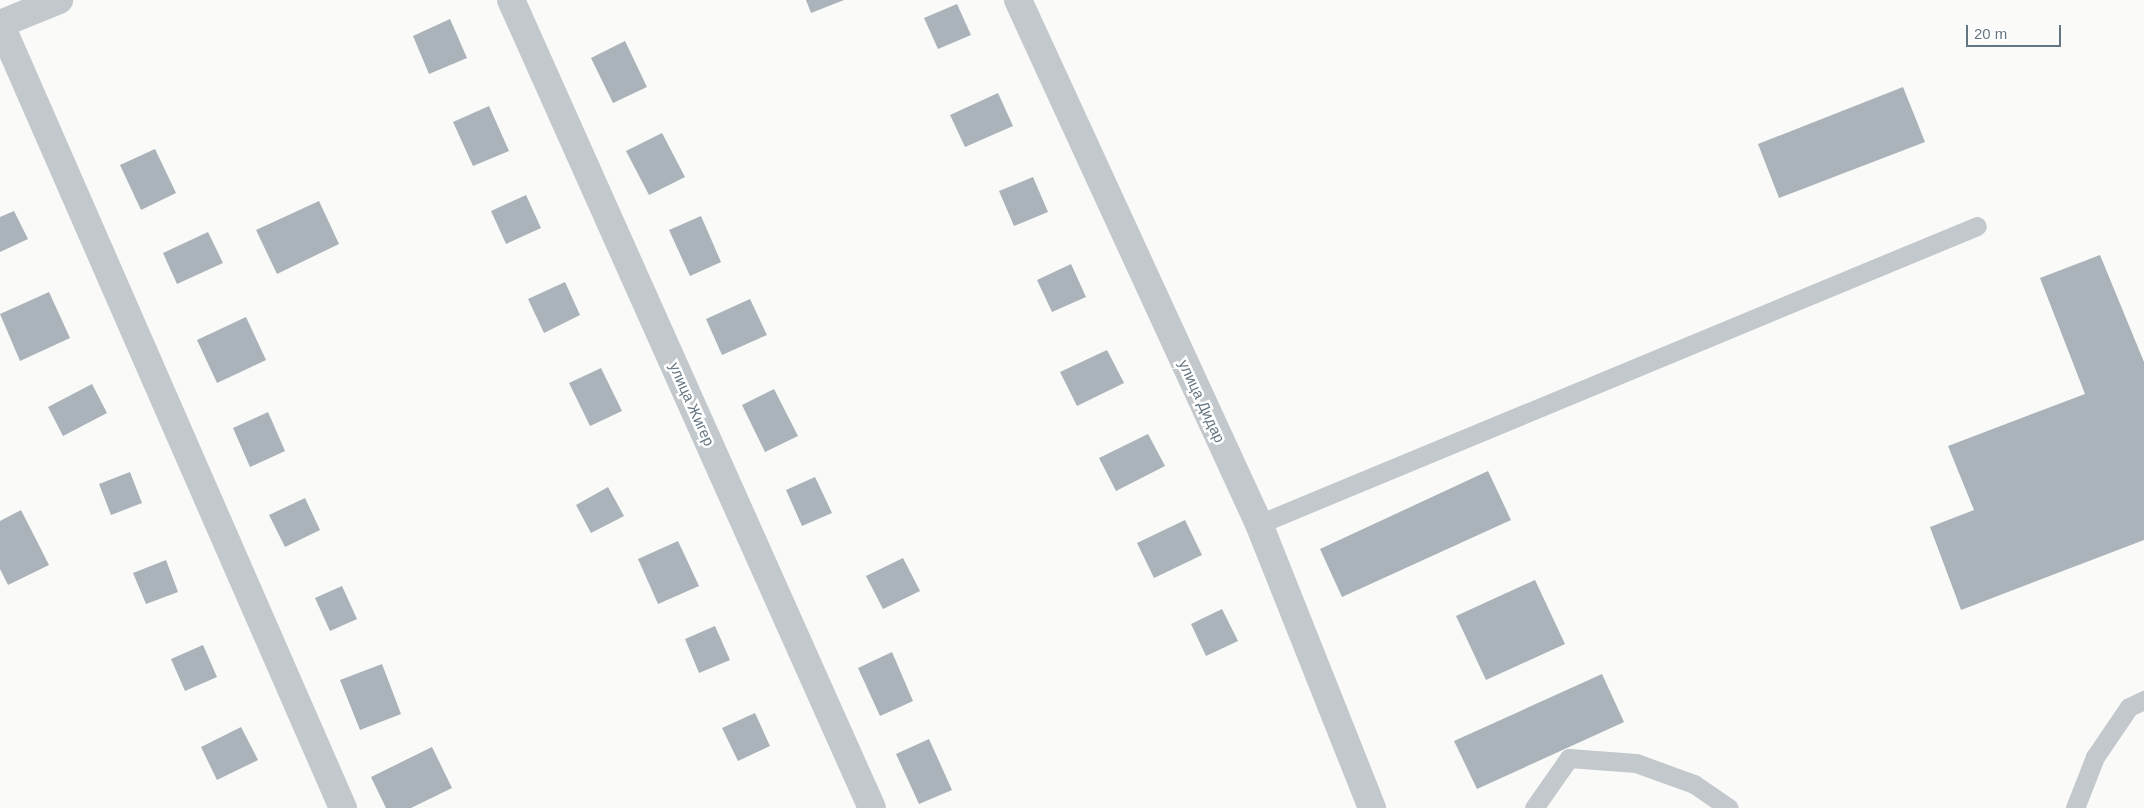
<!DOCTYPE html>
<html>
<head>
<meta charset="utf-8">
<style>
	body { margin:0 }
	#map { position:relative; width:2144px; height:808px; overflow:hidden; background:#fafaf8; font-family:Helvetica,sans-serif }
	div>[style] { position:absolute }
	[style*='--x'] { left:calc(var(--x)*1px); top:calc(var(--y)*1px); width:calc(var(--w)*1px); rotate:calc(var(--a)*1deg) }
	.building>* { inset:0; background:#aab3b9 }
	.lane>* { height:19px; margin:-9.5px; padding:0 9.5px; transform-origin:9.5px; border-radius:9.5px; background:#c3c8cc }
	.street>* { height:28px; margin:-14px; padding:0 14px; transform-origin:14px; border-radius:14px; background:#c3c8cc }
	span { translate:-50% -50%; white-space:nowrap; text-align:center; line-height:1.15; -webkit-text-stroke:5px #fff; paint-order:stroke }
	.street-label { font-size:15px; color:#657683 }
	.scale { position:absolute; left:1966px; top:25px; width:95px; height:22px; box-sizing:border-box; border:2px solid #657683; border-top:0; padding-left:6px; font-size:15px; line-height:18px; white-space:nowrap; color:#657683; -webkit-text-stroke:4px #fff; paint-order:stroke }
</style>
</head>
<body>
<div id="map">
	<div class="building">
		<div style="clip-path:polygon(806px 0,844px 0,811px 13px)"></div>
		<div style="clip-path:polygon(957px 4px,971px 35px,938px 49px,924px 18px)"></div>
		<div style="clip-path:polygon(450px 19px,467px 58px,429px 74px,413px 36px)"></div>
		<div style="clip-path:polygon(625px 41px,647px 87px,613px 103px,591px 58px)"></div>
		<div style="clip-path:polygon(1903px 87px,1925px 142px,1779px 198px,1758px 144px)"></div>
		<div style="clip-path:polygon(998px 93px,1013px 126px,965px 147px,950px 115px)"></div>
		<div style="clip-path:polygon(489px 106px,509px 151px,473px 166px,453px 122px)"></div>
		<div style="clip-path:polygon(662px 133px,685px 177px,649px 195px,626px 151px)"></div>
		<div style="clip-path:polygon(155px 149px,176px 193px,141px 210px,120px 165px)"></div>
		<div style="clip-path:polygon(1033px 177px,1048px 212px,1014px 226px,999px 191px)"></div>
		<div style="clip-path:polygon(526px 195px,541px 228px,506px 244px,491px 211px)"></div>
		<div style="clip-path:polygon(319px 201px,339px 244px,277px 274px,256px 230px)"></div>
		<div style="clip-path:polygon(14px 211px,28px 239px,0 252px,0 217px)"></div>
		<div style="clip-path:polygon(701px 216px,721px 262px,690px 276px,669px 230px)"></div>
		<div style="clip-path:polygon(208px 232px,223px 263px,177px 284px,163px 253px)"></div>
		<div style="clip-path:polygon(2100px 255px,2144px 362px,2144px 540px,1961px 610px,1930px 527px,1974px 510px,1948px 446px,2085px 394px,2040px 278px)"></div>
		<div style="clip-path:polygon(1071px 264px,1086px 297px,1052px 312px,1037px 280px)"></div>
		<div style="clip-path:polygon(565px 282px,580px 315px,544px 333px,528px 299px)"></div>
		<div style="clip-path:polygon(49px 292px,70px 338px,20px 361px,0 314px)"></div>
		<div style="clip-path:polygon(750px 299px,767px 335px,722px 355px,706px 319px)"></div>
		<div style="clip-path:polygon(246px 317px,266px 360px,217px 383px,197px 340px)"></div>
		<div style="clip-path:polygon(1107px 350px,1124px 383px,1077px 406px,1060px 372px)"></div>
		<div style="clip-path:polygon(601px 368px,622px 411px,590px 426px,569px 383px)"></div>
		<div style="clip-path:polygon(92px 384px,107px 413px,63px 436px,48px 407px)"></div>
		<div style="clip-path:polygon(774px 389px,798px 436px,765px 452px,742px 405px)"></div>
		<div style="clip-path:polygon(268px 412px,285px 451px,250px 467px,233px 428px)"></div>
		<div style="clip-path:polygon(1148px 434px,1165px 466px,1116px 491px,1099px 458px)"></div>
		<div style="clip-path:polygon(1488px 471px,1511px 520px,1342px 597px,1320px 549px)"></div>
		<div style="clip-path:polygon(130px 472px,142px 503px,111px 515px,99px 484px)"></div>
		<div style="clip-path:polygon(815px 477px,832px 513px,802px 526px,786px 490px)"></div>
		<div style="clip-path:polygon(608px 487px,624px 516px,591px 533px,576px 505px)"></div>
		<div style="clip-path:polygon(305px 498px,320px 530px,285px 547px,269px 515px)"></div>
		<div style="clip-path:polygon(21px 510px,49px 565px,8px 585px,0 569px,0 521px)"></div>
		<div style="clip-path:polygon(1185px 520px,1202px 555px,1154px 578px,1137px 543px)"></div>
		<div style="clip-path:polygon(678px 541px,699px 586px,658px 604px,638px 559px)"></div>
		<div style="clip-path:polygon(903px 558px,920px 591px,883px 609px,866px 576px)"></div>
		<div style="clip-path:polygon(166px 560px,178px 592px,146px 604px,133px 573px)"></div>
		<div style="clip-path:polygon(1535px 580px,1565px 644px,1486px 680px,1456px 616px)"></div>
		<div style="clip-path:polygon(342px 586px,357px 619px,330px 631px,315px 598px)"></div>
		<div style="clip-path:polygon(1222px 609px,1238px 641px,1206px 656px,1191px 624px)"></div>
		<div style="clip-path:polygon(715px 626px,730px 660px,699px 673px,685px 639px)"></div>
		<div style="clip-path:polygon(203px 645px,217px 677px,185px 691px,171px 659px)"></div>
		<div style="clip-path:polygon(892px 652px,913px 701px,880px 716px,858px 668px)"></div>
		<div style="clip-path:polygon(382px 664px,401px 714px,360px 730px,340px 680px)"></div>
		<div style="clip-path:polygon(1602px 674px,1624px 722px,1477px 789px,1454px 741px)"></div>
		<div style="clip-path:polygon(755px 713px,770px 746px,738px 761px,722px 728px)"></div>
		<div style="clip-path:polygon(241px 727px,258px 760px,217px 780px,201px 747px)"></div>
		<div style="clip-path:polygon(929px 739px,952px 790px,919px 804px,896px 754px)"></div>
		<div style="clip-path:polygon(432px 747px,452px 788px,411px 808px,386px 808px,371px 777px)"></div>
	</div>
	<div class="lane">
		<div style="--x:1259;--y:524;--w:777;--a:-22.54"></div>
		<div style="--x:1534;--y:808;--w:61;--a:-55"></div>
		<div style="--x:1569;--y:758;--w:67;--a:4.3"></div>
		<div style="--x:1636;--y:763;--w:62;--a:19.9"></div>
		<div style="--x:1694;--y:784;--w:42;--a:34.4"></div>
		<div style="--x:2075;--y:808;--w:55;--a:-68.6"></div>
		<div style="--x:2095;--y:757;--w:60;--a:-55.8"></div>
		<div style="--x:2129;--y:707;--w:17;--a:-25"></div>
	</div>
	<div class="street">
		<div style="--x:511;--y:0;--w:885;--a:65.93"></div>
		<div style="--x:1018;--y:0;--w:577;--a:65.3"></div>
		<div style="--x:1259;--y:524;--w:306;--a:68.3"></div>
		<div style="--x:0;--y:23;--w:857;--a:66.4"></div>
		<div style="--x:0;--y:24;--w:64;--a:-22.1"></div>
	</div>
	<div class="street-label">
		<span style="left:1202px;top:401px;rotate:65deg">улица Дидар</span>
		<span style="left:692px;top:404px;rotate:66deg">улица Жигер</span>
	</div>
	<div class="scale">20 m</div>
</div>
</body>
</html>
